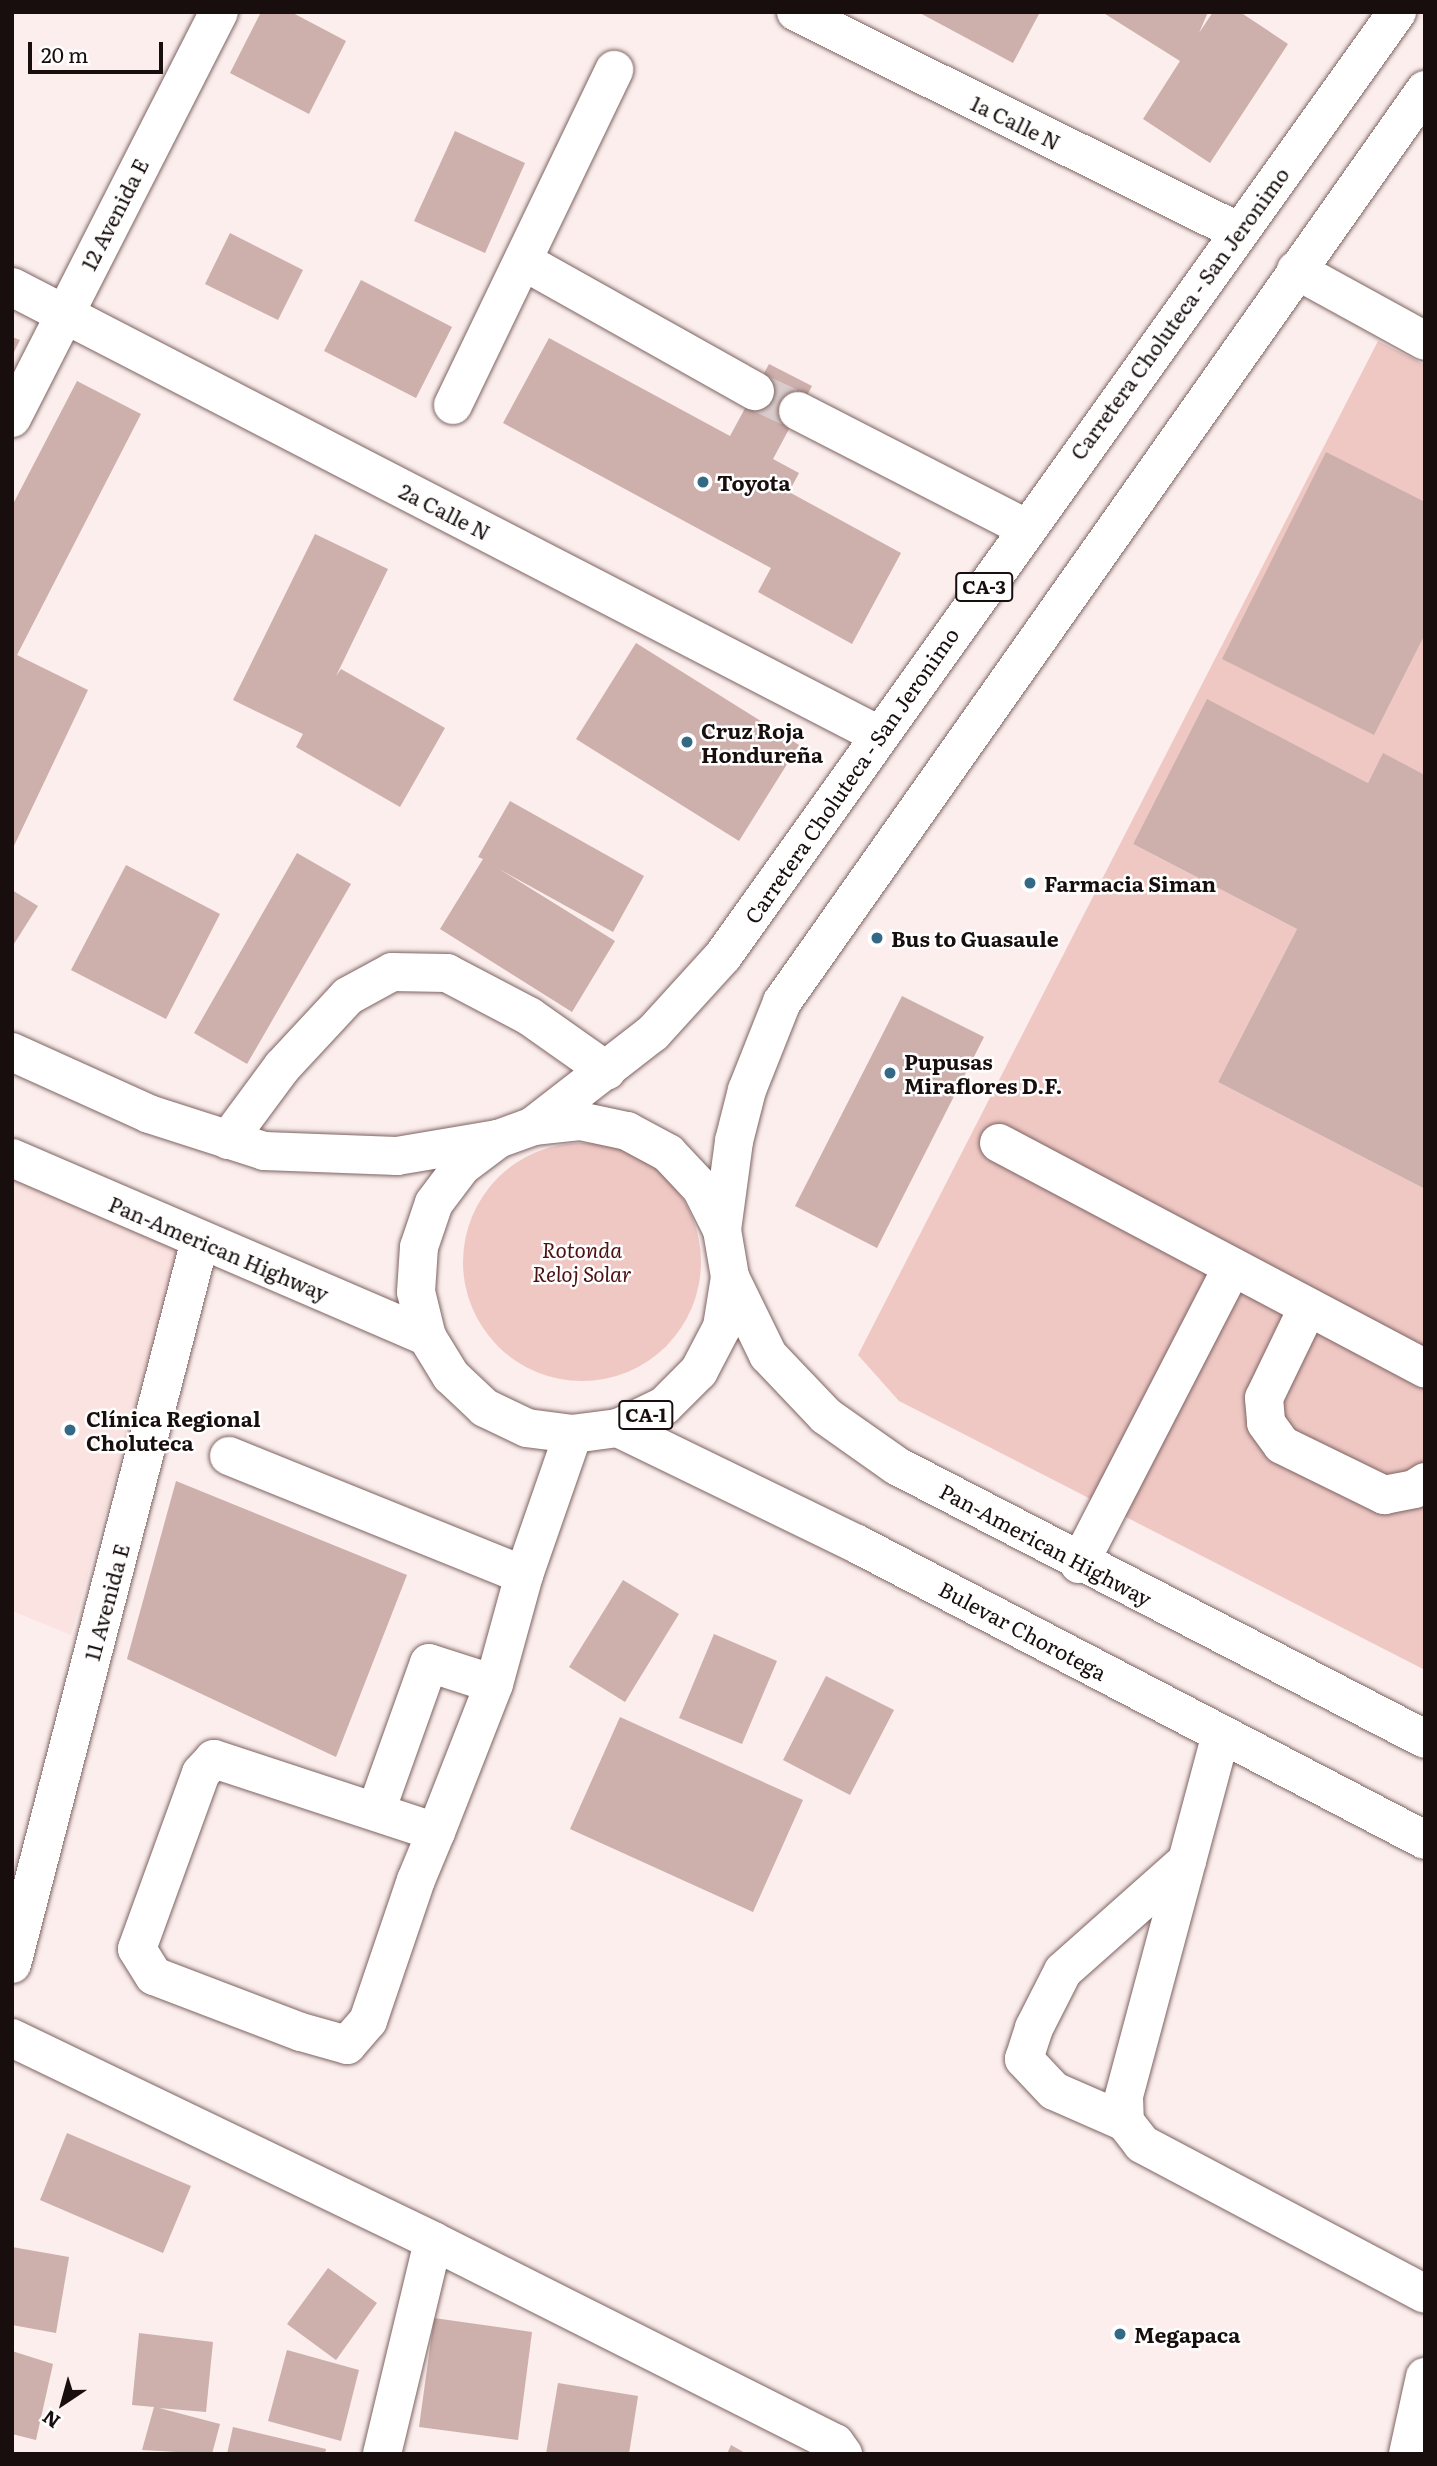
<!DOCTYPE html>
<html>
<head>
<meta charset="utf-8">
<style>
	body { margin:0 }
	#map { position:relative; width:1437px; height:2466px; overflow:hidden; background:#fbeeed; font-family:Literata,serif }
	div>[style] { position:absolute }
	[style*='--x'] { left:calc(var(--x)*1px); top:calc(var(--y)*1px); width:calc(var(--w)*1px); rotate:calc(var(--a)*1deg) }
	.built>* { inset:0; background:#fbe3e1 }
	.green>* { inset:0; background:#efc8c4 }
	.round { border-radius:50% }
	.building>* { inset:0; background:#cdafac }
	.minor-tunnel>* { height:38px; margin-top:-19px; transform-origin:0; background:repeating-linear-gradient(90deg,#d9cccc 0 38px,transparent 0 57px) }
	.roads { filter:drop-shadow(0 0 2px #7e6462) drop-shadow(0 0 2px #7e6462) }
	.minor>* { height:38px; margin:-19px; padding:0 19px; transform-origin:19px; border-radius:19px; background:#fff }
	.highway>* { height:38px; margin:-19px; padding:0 19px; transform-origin:19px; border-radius:19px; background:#fff }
	.dots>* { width:19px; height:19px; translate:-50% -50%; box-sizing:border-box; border:4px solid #fff; border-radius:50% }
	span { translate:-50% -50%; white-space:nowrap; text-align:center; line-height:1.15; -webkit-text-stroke:5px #fff; paint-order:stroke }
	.shield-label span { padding:2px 5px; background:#fff; border:2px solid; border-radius:5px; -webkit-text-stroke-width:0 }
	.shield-label { font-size:19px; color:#180e0e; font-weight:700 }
	.street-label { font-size:21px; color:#180e0e }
	.poi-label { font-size:21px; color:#180e0e; font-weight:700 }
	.left { translate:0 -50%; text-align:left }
	.park-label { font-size:21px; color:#4e1112; font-style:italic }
	.frame { position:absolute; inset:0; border:14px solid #180e0e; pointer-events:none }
	.north { position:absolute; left:28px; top:2368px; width:70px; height:70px; -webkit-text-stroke:5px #fff; paint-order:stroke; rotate:216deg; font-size:19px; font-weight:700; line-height:28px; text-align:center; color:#180e0e }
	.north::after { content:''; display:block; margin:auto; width:24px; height:32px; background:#180e0e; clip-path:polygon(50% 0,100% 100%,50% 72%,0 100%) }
	.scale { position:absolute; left:28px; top:42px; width:135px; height:32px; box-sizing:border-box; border:4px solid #180e0e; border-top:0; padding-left:9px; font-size:21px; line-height:24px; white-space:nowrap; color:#180e0e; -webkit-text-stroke:5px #fff; paint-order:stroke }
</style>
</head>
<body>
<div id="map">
	<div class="built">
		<div style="clip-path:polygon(12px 1176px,179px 1249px,71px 1635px,12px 1611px)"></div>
	</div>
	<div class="green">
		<div style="clip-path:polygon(1378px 341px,1425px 365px,1425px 775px,1383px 754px,1368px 783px,1207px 700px,1133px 844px,1297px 929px,1218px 1082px,1425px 1189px,1425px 1670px,899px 1401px,858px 1355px)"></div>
		<div class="round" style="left:463px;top:1143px;width:238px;height:238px"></div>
	</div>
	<div class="building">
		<div style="clip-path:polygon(261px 12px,291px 12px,346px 41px,309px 114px,230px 73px)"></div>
		<div style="clip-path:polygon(918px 12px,1040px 12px,1013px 63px)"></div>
		<div style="clip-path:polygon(1102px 12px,1208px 12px,1199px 33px,1213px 12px,1240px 12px,1288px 44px,1210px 163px,1143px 119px,1180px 61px)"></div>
		<div style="clip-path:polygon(455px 131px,525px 163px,485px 253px,414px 221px)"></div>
		<div style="clip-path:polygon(230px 233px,303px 270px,278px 320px,205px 284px)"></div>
		<div style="clip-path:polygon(361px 280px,452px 327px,416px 398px,324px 351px)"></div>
		<div style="clip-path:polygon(12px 337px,20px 340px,12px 356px)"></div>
		<div style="clip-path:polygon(549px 338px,730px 436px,769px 364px,812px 386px,773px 459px,799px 473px,789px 492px,901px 553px,852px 644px,758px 592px,771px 568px,503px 423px)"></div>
		<div style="clip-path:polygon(77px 381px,141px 414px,17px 655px,88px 690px,12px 850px,12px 506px)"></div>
		<div style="clip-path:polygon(1326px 452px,1425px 502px,1425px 634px,1374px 735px,1222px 659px)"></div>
		<div style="clip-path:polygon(315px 534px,388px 569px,336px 676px,341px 669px,445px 728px,400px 807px,296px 747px,303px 734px,233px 700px)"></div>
		<div style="clip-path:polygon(636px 643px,799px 745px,739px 841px,576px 739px)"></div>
		<div style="clip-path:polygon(1207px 699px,1368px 783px,1383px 753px,1425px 775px,1425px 1189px,1218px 1082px,1297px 929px,1133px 844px)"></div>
		<div style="clip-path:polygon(510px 801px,644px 876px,613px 932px,499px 869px,615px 941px,572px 1012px,440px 929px,483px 859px,478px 857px)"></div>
		<div style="clip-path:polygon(297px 853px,351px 884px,247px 1064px,194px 1033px)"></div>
		<div style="clip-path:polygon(126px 865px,220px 914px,166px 1019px,71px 970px)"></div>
		<div style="clip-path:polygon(12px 890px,38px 906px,12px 947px)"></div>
		<div style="clip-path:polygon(902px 996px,984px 1037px,877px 1248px,795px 1206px)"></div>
		<div style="clip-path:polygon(176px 1481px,407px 1575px,336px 1757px,127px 1659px)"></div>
		<div style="clip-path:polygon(623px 1580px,679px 1614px,625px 1702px,569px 1667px)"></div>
		<div style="clip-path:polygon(714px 1634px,777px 1661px,742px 1744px,679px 1718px)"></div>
		<div style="clip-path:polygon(826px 1676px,894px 1710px,850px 1795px,783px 1760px)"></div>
		<div style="clip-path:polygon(620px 1717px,803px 1800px,753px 1912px,570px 1829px)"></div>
		<div style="clip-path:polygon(67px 2133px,191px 2186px,163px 2253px,40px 2200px)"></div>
		<div style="clip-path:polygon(12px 2247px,69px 2257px,56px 2333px,12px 2325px)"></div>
		<div style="clip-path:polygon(328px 2268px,377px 2303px,336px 2360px,287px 2324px)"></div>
		<div style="clip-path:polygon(434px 2318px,532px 2332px,518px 2440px,419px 2427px)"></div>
		<div style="clip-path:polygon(139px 2333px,213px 2342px,206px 2412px,159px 2408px,220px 2424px,212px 2454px,142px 2450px,154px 2407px,132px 2405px)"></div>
		<div style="clip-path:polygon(287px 2350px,359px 2370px,341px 2441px,268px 2421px)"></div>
		<div style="clip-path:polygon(12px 2351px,53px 2364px,36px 2440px,12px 2434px)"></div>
		<div style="clip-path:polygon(558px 2383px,638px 2396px,629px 2454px,546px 2454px)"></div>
		<div style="clip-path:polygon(233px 2427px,326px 2449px,325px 2454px,227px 2454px)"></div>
		<div style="clip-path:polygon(731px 2445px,747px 2454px,727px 2454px)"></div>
	</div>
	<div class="minor-tunnel">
		<div style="--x:755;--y:391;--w:47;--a:24.9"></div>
	</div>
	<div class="roads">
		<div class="minor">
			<div style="--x:796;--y:12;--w:492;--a:26.4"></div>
			<div style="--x:523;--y:261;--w:266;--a:29.3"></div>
			<div style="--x:1296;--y:270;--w:147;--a:28.8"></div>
			<div style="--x:12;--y:287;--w:976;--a:27.33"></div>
			<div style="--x:453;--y:405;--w:372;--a:-64.3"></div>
			<div style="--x:798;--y:411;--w:256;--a:27.2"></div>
			<div style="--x:12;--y:418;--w:456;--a:-63"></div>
			<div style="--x:228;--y:1140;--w:91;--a:-53.5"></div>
			<div style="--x:282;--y:1067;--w:97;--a:-47.1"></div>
			<div style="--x:348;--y:996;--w:50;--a:-28.6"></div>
			<div style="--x:392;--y:972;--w:55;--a:1"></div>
			<div style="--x:447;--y:973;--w:93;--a:27.7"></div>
			<div style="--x:529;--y:1016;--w:95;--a:35.2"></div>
			<div style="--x:999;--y:1143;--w:482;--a:27.9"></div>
			<div style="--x:1308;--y:1307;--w:101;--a:115.8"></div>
			<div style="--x:1264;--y:1398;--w:25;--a:85"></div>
			<div style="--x:1266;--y:1423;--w:27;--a:54"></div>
			<div style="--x:1282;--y:1445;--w:114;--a:26.1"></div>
			<div style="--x:1384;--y:1495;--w:31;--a:-11"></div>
			<div style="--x:1414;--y:1489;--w:13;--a:-32"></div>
			<div style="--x:229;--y:1456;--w:318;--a:22"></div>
			<div style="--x:1079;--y:1564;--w:334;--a:-62.7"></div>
			<div style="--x:1221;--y:1734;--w:376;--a:105"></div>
			<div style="--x:1124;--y:2097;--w:25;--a:88"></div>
			<div style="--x:1125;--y:2122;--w:28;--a:52"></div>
			<div style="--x:1142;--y:2144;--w:320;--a:27.9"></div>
			<div style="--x:376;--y:1811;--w:157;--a:-70.3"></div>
			<div style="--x:429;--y:1663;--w:68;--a:17.9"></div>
			<div style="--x:436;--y:1832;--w:234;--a:-161.8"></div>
			<div style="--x:214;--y:1759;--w:19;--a:133"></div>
			<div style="--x:201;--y:1773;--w:187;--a:110"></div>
			<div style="--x:137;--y:1949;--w:32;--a:58"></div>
			<div style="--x:154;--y:1976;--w:157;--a:20.9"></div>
			<div style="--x:301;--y:2032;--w:48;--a:15.8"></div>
			<div style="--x:347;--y:2045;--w:32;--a:-49"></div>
			<div style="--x:368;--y:2021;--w:149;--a:-71.2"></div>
			<div style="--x:416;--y:1880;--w:52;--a:-67.4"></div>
			<div style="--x:436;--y:1832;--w:159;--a:-68.6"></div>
			<div style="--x:494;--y:1684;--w:113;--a:-74.6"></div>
			<div style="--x:524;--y:1575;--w:149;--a:-70.8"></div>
			<div style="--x:12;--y:1964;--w:748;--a:-75.44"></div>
			<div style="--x:12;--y:2038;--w:467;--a:25.7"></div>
			<div style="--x:433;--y:2241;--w:450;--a:26.7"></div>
			<div style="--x:835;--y:2443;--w:14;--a:54"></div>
			<div style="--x:1125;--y:2122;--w:77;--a:-156.4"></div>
			<div style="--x:1054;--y:2091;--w:44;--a:-133.2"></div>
			<div style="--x:1024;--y:2059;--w:33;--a:-72"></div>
			<div style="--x:1034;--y:2028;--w:64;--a:-63"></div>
			<div style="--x:1063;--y:1971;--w:166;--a:-41.6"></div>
			<div style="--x:382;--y:2454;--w:219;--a:-76.5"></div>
			<div style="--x:1408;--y:2454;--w:79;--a:-77.6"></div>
		</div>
		<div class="highway">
			<div style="--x:12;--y:1052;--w:150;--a:24.3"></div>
			<div style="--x:149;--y:1114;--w:121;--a:17.8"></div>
			<div style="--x:264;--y:1151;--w:133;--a:2.2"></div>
			<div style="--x:397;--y:1156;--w:102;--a:-9.6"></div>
			<div style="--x:498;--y:1139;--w:37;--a:-20"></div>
			<div style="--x:533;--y:1126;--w:47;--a:-6.1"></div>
			<div style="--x:580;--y:1121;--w:48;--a:12"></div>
			<div style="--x:627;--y:1131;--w:47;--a:28.2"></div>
			<div style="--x:668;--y:1153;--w:48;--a:46.7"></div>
			<div style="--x:701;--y:1188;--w:47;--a:63.4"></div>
			<div style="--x:722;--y:1230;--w:48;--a:80.3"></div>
			<div style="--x:730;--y:1277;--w:51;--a:99.1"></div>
			<div style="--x:722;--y:1327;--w:50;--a:117.6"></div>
			<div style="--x:699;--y:1371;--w:49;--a:135"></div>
			<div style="--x:664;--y:1406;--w:51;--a:154.4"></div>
			<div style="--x:618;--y:1428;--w:45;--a:172.4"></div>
			<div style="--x:573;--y:1434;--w:46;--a:-172.6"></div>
			<div style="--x:527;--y:1428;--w:47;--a:-154.5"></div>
			<div style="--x:485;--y:1408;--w:47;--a:-136.7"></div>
			<div style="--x:451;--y:1376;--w:46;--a:-121.6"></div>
			<div style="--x:427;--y:1337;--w:46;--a:-103.7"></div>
			<div style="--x:416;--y:1292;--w:45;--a:-86.2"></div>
			<div style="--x:419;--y:1247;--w:46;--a:-71.2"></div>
			<div style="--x:434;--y:1203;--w:46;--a:-52.9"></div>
			<div style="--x:462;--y:1166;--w:45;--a:-36.9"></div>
			<div style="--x:533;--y:1126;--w:152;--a:-37.8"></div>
			<div style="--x:653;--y:1033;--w:104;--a:-47.7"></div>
			<div style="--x:723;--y:956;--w:1160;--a:-54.47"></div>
			<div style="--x:12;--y:1158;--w:452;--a:23.3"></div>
			<div style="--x:722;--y:1230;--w:90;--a:-82.3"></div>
			<div style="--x:734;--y:1141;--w:53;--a:-75.7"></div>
			<div style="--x:747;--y:1090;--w:95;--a:-68.3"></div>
			<div style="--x:782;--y:1002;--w:1116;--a:-54.81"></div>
			<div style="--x:730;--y:1277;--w:87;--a:64"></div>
			<div style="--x:768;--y:1355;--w:84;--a:46.4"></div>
			<div style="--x:826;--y:1416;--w:87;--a:35.2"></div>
			<div style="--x:897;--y:1466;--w:594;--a:27.34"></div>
			<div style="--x:618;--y:1428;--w:266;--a:25.9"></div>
			<div style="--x:857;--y:1544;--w:640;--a:27.53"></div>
		</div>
	</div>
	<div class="dots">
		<div style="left:703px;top:482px;background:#346985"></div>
		<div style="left:687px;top:742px;background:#346985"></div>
		<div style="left:1030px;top:883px;background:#346985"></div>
		<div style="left:877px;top:938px;background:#346985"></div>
		<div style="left:890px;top:1073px;background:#346985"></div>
		<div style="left:70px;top:1430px;background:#346985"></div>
		<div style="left:1120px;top:2334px;background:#346985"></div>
	</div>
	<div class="shield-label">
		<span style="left:984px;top:587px">CA-3</span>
		<span style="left:646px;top:1415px">CA-1</span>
	</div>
	<div class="street-label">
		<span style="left:1016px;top:122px;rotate:26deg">1a Calle N</span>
		<span style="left:114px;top:214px;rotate:-63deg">12 Avenida E</span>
		<span style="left:1179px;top:313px;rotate:-54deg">Carretera Choluteca - San Jeronimo</span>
		<span style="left:445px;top:511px;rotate:27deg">2a Calle N</span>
		<span style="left:851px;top:775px;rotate:-55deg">Carretera Choluteca - San Jeronimo</span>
		<span style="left:219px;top:1248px;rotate:23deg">Pan-American Highway</span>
		<span style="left:1046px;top:1544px;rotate:28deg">Pan-American Highway</span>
		<span style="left:106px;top:1602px;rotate:-75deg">11 Avenida E</span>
		<span style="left:1023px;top:1630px;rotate:28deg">Bulevar Chorotega</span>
	</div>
	<div class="poi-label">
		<span class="left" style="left:717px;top:482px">Toyota</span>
		<span class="left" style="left:701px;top:742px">Cruz Roja<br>Hondureña</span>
		<span class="left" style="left:1044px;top:883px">Farmacia Siman</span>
		<span class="left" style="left:891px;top:938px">Bus to Guasaule</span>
		<span class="left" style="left:904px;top:1073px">Pupusas<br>Miraflores D.F.</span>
		<span class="left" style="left:86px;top:1430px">Clínica Regional<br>Choluteca</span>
		<span class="left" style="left:1134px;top:2334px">Megapaca</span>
	</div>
	<div class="park-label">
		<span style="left:582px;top:1261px">Rotonda<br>Reloj Solar</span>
	</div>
	<div class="frame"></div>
	<div class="north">N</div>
	<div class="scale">20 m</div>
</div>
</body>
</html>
